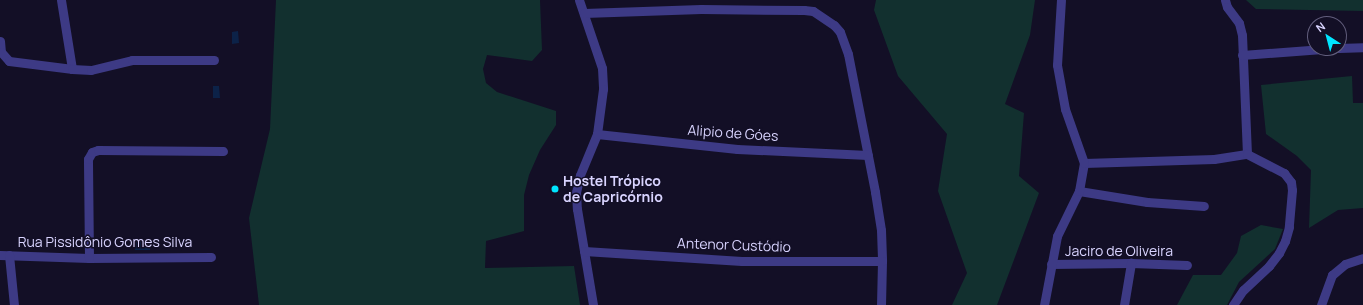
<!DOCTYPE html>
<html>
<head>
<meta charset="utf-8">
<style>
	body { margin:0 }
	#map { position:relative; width:1363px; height:305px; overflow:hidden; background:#130f26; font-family:Manrope,sans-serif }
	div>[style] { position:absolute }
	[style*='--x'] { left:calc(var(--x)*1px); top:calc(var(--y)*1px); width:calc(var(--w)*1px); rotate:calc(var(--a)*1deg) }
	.green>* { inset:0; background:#12302f }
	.water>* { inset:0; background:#0c2248 }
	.minor>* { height:9px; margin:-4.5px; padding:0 4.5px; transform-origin:4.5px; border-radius:4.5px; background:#3d3a85 }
	.dots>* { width:11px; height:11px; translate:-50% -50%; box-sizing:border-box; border:2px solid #130f26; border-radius:50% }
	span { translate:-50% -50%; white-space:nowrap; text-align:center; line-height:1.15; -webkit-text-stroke:3px #130f26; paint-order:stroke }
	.street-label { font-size:14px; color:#d9d4ff }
	.poi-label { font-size:14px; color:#d9d4ff; font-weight:700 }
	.left { translate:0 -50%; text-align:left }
	.north { position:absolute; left:1307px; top:16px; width:40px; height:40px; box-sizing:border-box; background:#130f26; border:1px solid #625e7d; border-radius:50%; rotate:324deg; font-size:11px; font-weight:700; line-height:16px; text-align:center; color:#d9d4ff }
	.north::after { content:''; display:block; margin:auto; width:14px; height:18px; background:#00e5ff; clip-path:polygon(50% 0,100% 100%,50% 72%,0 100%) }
</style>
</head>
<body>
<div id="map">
	<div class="green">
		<div style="clip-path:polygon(276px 0,540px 0,542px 50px,532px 61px,487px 55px,483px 69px,486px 83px,497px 92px,556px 111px,556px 125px,540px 150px,529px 175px,524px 195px,524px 231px,486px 241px,485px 268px,574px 266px,580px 305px,259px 305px,249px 218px,270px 129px)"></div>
		<div style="clip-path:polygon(876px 0,1035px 0,1030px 35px,1005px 104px,1024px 113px,1019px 176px,1039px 193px,997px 305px,952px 305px,967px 273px,938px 191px,947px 134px,898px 76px,874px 10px)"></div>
		<div style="clip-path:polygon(1246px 0,1363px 0,1363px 11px,1256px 9px)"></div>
		<div style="clip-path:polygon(1352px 76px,1353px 103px,1363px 103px,1363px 208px,1338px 210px,1309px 228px,1311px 170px,1297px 156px,1266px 134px,1261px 85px)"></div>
		<div style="clip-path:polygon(1261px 225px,1283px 229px,1275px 249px,1239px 282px,1227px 305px,1177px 305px,1193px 275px,1221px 275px,1237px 253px,1241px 236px)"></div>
	</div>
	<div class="water">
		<div style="clip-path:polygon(238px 31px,239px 43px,232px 44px,232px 32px)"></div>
		<div style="clip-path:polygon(213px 86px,219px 86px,220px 98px,213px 98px)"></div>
		<div style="clip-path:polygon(150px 241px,150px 250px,135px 250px,134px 242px)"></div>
	</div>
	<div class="minor">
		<div style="--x:61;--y:0;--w:70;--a:80.9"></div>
		<div style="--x:579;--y:0;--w:72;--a:71.3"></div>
		<div style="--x:602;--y:68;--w:21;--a:87"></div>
		<div style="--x:603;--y:89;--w:45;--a:97.6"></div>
		<div style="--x:597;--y:134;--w:44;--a:112.5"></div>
		<div style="--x:580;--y:175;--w:17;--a:103"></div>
		<div style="--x:576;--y:192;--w:17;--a:87"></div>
		<div style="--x:577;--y:209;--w:97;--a:80.5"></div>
		<div style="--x:1225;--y:0;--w:7;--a:74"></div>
		<div style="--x:1227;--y:7;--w:20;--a:53"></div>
		<div style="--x:1239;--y:23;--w:12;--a:76"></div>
		<div style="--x:1242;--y:35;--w:119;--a:87.6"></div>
		<div style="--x:584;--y:13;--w:117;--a:-2"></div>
		<div style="--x:701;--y:9;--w:103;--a:0.6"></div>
		<div style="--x:804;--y:10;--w:9;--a:6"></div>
		<div style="--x:813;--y:11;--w:25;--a:34"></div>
		<div style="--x:834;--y:25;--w:9;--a:49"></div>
		<div style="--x:840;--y:32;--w:23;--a:70"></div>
		<div style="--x:848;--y:54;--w:141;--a:78.9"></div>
		<div style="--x:875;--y:192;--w:38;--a:81"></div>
		<div style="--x:881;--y:230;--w:31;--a:88"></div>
		<div style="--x:882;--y:261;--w:44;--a:91.3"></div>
		<div style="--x:0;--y:41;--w:11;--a:85"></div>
		<div style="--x:1;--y:52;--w:12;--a:48"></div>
		<div style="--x:9;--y:61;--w:64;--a:7.2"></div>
		<div style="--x:72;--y:69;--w:19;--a:3"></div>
		<div style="--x:91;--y:70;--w:42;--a:-13.7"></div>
		<div style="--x:132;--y:60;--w:82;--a:0"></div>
		<div style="--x:1339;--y:48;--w:24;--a:-2"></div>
		<div style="--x:1242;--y:55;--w:94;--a:-4.3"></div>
		<div style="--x:597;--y:134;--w:141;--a:6.1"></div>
		<div style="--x:737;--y:149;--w:131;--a:2.6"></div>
		<div style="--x:1084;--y:163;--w:130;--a:-1.8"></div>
		<div style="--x:1214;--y:159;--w:33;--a:-9"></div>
		<div style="--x:1247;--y:154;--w:42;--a:27.2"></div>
		<div style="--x:1284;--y:173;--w:11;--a:52"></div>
		<div style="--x:1291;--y:182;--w:8;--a:83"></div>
		<div style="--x:1292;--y:190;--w:37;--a:95"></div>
		<div style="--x:1289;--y:227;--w:15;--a:106"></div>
		<div style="--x:1285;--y:241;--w:13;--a:117"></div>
		<div style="--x:1279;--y:253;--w:16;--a:128"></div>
		<div style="--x:1269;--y:266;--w:35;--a:137"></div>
		<div style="--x:1243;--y:290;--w:18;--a:124"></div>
		<div style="--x:1079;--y:191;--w:69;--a:9.2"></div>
		<div style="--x:1147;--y:202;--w:57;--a:4"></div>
		<div style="--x:584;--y:251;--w:158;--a:3.6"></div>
		<div style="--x:742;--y:261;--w:140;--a:0"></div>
		<div style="--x:0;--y:255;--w:89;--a:1.9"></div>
		<div style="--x:89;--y:258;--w:122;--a:-0.5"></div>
		<div style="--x:9;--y:255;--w:50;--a:84.3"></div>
		<div style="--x:89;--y:258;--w:99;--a:-90.6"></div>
		<div style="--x:88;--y:159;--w:8;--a:-60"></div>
		<div style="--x:92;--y:152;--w:6;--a:-18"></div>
		<div style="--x:98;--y:150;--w:125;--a:0.5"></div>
		<div style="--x:1051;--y:264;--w:80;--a:-0.7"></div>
		<div style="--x:1131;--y:263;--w:56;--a:2"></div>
		<div style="--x:1044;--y:305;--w:70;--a:-79.3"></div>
		<div style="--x:1057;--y:236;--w:50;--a:-63.9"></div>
		<div style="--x:1079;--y:191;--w:28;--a:-80"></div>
		<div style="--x:1084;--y:163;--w:57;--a:-109.4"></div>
		<div style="--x:1065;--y:109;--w:45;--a:-100.3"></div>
		<div style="--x:1057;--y:65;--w:65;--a:-86.5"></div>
		<div style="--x:1124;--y:305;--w:43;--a:-80.5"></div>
		<div style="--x:1321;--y:305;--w:32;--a:-70"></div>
		<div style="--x:1332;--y:275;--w:17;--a:-40"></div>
		<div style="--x:1345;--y:264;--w:19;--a:-18"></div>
	</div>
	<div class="dots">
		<div style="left:555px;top:189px;background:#00e5ff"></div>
	</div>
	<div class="street-label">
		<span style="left:733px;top:133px;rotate:4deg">Alipio de Góes</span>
		<span style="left:105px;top:242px">Rua Pissidônio Gomes Silva</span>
		<span style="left:734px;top:245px;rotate:2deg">Antenor Custódio</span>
		<span style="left:1119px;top:251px">Jaciro de Oliveira</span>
	</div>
	<div class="poi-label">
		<span class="left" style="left:563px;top:189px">Hostel Trópico<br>de Capricórnio</span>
	</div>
	<div class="north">N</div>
</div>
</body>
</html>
